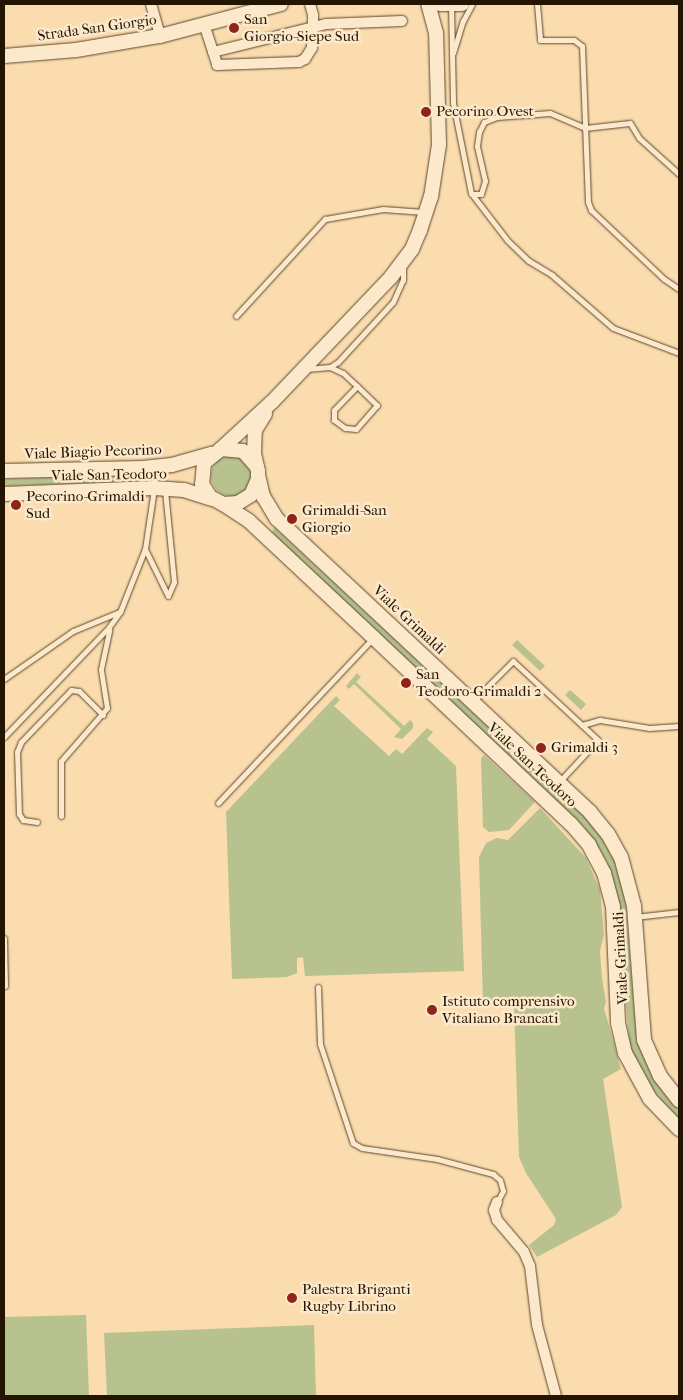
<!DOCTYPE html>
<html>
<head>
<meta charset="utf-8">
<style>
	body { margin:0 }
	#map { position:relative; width:683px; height:1400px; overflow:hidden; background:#fadcae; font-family:"IM FELL French Canon",serif }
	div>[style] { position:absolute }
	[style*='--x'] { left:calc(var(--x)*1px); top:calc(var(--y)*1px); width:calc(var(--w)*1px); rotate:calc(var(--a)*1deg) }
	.green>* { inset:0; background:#b8c28f }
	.round { border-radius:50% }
	.roads { filter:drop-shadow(0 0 1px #5a472e) drop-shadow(0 0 1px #5a472e) }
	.lane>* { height:5px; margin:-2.5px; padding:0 2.5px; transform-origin:2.5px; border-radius:2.5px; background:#fce8ca }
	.street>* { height:10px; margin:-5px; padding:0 5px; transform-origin:5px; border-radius:5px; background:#fce8ca }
	.secondary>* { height:14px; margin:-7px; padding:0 7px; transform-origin:7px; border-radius:7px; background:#fce8ca }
	.dots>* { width:14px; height:14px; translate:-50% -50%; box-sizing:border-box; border:2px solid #fce8ca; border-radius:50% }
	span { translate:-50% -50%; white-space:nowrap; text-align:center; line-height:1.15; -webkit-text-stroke:5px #fce8ca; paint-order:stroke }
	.poi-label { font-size:15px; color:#241503 }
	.left { translate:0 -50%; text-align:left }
	.street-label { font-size:15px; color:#241503 }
	.frame { position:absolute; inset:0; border:5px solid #241503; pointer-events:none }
</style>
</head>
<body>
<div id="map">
	<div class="green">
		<div class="round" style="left:211px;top:456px;width:40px;height:40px"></div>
		<div style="clip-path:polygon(132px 475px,135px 478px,132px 482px,4px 486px,4px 479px)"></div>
		<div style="clip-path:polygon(274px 527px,585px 817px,602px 838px,614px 860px,625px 894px,637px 1042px,654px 1080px,679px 1110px,679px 1120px,647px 1083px,629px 1044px,619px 907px,607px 862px,595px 842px,579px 822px,272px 533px)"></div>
		<div style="clip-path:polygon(517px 640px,545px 666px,540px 671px,512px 645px)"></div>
		<div style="clip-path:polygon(357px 673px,361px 677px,356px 682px,404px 726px,410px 720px,413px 723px,413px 728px,402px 739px,394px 737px,401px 729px,354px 684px,349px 689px,346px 686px)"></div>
		<div style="clip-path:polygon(570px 690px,586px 704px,581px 710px,565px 695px)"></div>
		<div style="clip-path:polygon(336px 696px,340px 700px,334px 706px,389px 756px,396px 749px,402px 754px,427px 728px,433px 732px,427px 739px,456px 766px,464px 971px,305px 976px,303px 957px,297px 958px,297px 973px,287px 977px,232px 979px,226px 812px)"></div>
		<div style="clip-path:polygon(484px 755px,535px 802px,509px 830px,489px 832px,483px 827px,481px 758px)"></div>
		<div style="clip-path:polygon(540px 808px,586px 858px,600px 890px,604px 935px,600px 951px,602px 978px,606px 1002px,604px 1008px,621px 1069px,603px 1079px,622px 1207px,616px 1215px,537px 1257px,529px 1245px,554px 1225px,556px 1219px,526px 1173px,519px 1157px,514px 1005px,483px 1005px,479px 857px,486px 843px,497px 838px,508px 840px)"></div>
		<div style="clip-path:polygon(86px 1315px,89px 1396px,4px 1396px,4px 1317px)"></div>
		<div style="clip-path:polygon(314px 1325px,316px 1396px,107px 1396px,104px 1333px)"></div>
	</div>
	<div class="roads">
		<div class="lane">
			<div style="--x:537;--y:4;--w:36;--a:85"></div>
			<div style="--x:540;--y:40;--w:34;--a:0"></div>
			<div style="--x:574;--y:40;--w:10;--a:37"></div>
			<div style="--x:582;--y:46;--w:156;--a:87.8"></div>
			<div style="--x:588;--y:202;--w:9;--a:69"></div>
			<div style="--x:591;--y:210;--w:100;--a:43.4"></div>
			<div style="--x:664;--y:279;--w:18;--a:34"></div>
			<div style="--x:451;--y:5;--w:98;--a:88.8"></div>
			<div style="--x:453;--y:103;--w:92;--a:78.7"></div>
			<div style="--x:471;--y:193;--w:59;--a:52.5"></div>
			<div style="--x:507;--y:240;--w:30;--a:44"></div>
			<div style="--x:529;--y:261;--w:27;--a:31"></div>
			<div style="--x:552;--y:275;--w:81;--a:41"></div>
			<div style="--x:613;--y:328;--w:71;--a:20.7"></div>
			<div style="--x:453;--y:53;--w:34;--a:-73"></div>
			<div style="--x:463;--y:21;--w:19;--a:-62"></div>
			<div style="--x:472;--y:194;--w:9;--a:0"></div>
			<div style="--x:481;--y:194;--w:14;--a:-73"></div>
			<div style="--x:485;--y:181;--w:36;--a:-103"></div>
			<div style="--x:477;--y:146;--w:14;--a:-82"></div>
			<div style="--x:479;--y:132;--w:11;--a:-63"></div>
			<div style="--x:484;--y:122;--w:14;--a:-21"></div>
			<div style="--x:497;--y:117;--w:53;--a:-4.3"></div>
			<div style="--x:550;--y:113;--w:38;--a:23"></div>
			<div style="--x:585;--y:128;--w:45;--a:-6.3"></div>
			<div style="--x:630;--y:123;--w:17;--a:59"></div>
			<div style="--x:639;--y:138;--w:54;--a:42"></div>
			<div style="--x:236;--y:316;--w:132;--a:-47.5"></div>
			<div style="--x:325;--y:219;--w:59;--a:-9.8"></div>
			<div style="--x:383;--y:209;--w:41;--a:4.2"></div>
			<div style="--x:330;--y:367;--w:14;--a:25"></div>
			<div style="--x:343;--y:373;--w:19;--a:43"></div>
			<div style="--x:357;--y:386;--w:28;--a:44"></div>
			<div style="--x:377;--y:405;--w:32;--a:131"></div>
			<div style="--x:356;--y:429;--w:11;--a:-175"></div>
			<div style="--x:345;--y:428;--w:14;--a:-144"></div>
			<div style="--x:334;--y:420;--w:10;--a:-90"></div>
			<div style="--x:334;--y:410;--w:33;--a:-46"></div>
			<div style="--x:306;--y:369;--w:24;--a:-5"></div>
			<div style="--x:330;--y:367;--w:9;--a:-32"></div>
			<div style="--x:338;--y:362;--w:81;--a:-47.5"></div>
			<div style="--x:393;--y:302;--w:24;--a:-66"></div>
			<div style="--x:403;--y:280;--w:14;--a:-90"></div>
			<div style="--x:145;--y:549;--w:52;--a:63.9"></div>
			<div style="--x:168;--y:596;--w:15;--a:-67"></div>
			<div style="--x:174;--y:582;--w:91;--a:-95.6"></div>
			<div style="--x:4;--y:679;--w:84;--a:-34.8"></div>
			<div style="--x:73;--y:631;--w:50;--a:-22.4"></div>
			<div style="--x:472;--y:702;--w:58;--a:-45"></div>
			<div style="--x:513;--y:661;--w:116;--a:42.9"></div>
			<div style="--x:598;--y:740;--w:57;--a:132.9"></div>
			<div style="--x:582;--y:725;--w:19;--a:-16"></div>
			<div style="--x:600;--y:720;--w:50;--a:9.3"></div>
			<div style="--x:649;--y:728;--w:30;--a:-4"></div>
			<div style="--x:4;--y:737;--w:152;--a:-46.3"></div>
			<div style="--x:109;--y:627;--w:19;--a:-54"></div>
			<div style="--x:120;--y:612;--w:68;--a:-68.4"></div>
			<div style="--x:145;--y:549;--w:61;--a:-81.5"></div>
			<div style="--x:218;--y:803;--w:226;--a:-46.8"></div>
			<div style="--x:61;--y:816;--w:55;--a:-90"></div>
			<div style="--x:61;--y:761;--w:70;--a:-49"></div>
			<div style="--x:107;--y:708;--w:39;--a:-99"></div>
			<div style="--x:101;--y:669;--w:40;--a:-78"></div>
			<div style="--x:37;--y:822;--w:14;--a:-172"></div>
			<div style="--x:23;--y:820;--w:7;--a:-124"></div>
			<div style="--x:19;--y:814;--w:62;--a:-91.8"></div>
			<div style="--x:17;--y:752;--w:11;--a:-68"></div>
			<div style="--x:21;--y:742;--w:72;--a:-46.1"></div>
			<div style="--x:71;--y:690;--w:8;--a:7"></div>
			<div style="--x:79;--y:691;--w:34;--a:45"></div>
			<div style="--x:635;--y:917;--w:44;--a:-6.5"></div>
			<div style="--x:4;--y:938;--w:48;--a:88.8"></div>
			<div style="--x:318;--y:987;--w:57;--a:88"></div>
			<div style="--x:320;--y:1044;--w:104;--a:71.6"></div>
			<div style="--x:353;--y:1143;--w:10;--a:29"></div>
			<div style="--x:362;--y:1148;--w:76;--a:8.3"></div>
			<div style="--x:437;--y:1159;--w:58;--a:15"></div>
			<div style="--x:493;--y:1174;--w:9;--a:41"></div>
			<div style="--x:500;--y:1180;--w:11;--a:75"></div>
			<div style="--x:503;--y:1191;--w:13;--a:119"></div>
		</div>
		<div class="street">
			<div style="--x:151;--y:4;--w:33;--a:74"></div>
			<div style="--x:205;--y:27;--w:40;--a:72"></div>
			<div style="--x:217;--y:65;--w:82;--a:-2.1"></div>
			<div style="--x:299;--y:62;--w:7;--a:-27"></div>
			<div style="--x:305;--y:59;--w:13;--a:-58"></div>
			<div style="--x:312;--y:48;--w:33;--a:-88"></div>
			<div style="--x:313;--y:15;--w:11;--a:-105"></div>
			<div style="--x:213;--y:52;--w:116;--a:-13.9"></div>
			<div style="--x:326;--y:24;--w:76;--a:-2.3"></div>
			<div style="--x:497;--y:1202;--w:9;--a:111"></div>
			<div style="--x:494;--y:1210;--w:10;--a:73"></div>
			<div style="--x:497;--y:1220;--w:42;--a:49.8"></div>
			<div style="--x:524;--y:1252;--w:15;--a:67"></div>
			<div style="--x:530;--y:1266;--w:59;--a:83.2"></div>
			<div style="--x:537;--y:1325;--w:73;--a:75"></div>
		</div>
		<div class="secondary">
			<div style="--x:440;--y:4;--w:22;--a:0"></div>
			<div style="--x:4;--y:56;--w:72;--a:-4.8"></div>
			<div style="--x:76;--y:50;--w:85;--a:-9.5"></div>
			<div style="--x:160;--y:36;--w:125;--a:-14.8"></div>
			<div style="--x:221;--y:449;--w:69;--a:-42.7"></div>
			<div style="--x:272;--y:402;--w:173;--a:-46.4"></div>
			<div style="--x:391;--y:277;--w:35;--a:-53"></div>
			<div style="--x:412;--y:249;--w:21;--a:-67"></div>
			<div style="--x:420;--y:230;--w:35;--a:-72"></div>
			<div style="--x:431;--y:197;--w:53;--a:-81.3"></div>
			<div style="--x:439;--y:145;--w:112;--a:-91.5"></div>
			<div style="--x:436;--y:33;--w:30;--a:-105"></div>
			<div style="--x:257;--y:467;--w:21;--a:-131"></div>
			<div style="--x:243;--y:451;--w:22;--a:-175"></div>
			<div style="--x:221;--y:449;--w:22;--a:141"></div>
			<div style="--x:204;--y:463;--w:21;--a:95"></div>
			<div style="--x:202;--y:484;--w:15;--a:58"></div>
			<div style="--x:210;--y:497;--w:15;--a:28"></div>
			<div style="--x:223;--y:504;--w:15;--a:-4"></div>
			<div style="--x:238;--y:503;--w:15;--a:-32"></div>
			<div style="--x:251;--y:495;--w:17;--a:-66"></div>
			<div style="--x:258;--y:479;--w:8;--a:-90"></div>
			<div style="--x:258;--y:471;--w:17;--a:-103"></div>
			<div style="--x:254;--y:454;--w:24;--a:-88"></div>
			<div style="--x:255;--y:430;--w:19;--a:-58"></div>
			<div style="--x:4;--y:471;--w:139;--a:-1.2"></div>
			<div style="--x:143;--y:468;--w:29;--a:-6"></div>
			<div style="--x:172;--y:465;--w:41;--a:-15.8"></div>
			<div style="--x:258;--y:475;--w:22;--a:77"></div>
			<div style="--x:263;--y:496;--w:27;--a:59"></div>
			<div style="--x:277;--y:519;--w:429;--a:43.1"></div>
			<div style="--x:590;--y:812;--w:28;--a:51"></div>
			<div style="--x:608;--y:834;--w:26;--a:61"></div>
			<div style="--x:621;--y:857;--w:51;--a:75.1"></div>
			<div style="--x:634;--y:906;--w:134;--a:85.7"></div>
			<div style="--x:644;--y:1040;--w:39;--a:66"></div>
			<div style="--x:660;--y:1076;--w:31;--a:52"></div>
			<div style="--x:4;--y:494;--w:150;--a:-2.3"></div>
			<div style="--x:154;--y:488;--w:30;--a:4"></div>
			<div style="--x:184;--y:490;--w:28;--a:18"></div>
			<div style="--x:223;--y:504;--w:31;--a:33"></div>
			<div style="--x:249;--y:521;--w:171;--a:43.1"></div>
			<div style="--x:374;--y:638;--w:271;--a:43.4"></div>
			<div style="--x:571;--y:824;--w:28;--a:49"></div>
			<div style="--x:589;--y:845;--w:32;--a:62"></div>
			<div style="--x:604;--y:873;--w:35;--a:75"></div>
			<div style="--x:613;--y:907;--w:116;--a:87.5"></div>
			<div style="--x:618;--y:1023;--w:31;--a:77"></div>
			<div style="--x:625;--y:1053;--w:52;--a:61.5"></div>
			<div style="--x:650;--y:1099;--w:42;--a:46"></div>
		</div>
	</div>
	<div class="dots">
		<div style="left:234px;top:28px;background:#8f2418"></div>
		<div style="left:426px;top:112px;background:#8f2418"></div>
		<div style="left:16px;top:505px;background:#8f2418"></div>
		<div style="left:292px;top:519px;background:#8f2418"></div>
		<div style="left:406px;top:683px;background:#8f2418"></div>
		<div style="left:541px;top:748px;background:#8f2418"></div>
		<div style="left:432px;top:1010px;background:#8f2418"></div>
		<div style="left:292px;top:1298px;background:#8f2418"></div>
	</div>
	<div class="poi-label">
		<span class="left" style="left:244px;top:28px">San<br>Giorgio-Siepe Sud</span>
		<span class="left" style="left:436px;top:112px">Pecorino Ovest</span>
		<span class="left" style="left:26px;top:505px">Pecorino-Grimaldi<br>Sud</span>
		<span class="left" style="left:302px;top:519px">Grimaldi-San<br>Giorgio</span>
		<span class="left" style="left:416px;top:683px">San<br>Teodoro-Grimaldi 2</span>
		<span class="left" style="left:551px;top:748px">Grimaldi 3</span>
		<span class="left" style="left:442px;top:1010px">Istituto comprensivo<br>Vitaliano Brancati</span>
		<span class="left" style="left:302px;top:1298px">Palestra Briganti<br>Rugby Librino</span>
	</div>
	<div class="street-label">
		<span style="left:97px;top:28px;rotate:-8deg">Strada San Giorgio</span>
		<span style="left:93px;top:452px;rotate:-2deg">Viale Biagio Pecorino</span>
		<span style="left:109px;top:475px;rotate:-1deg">Viale San Teodoro</span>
		<span style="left:409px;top:620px;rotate:43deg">Viale Grimaldi</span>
		<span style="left:532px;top:765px;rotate:43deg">Viale San Teodoro</span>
		<span style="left:621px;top:958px;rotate:-93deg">Viale Grimaldi</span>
	</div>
	<div class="frame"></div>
</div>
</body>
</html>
